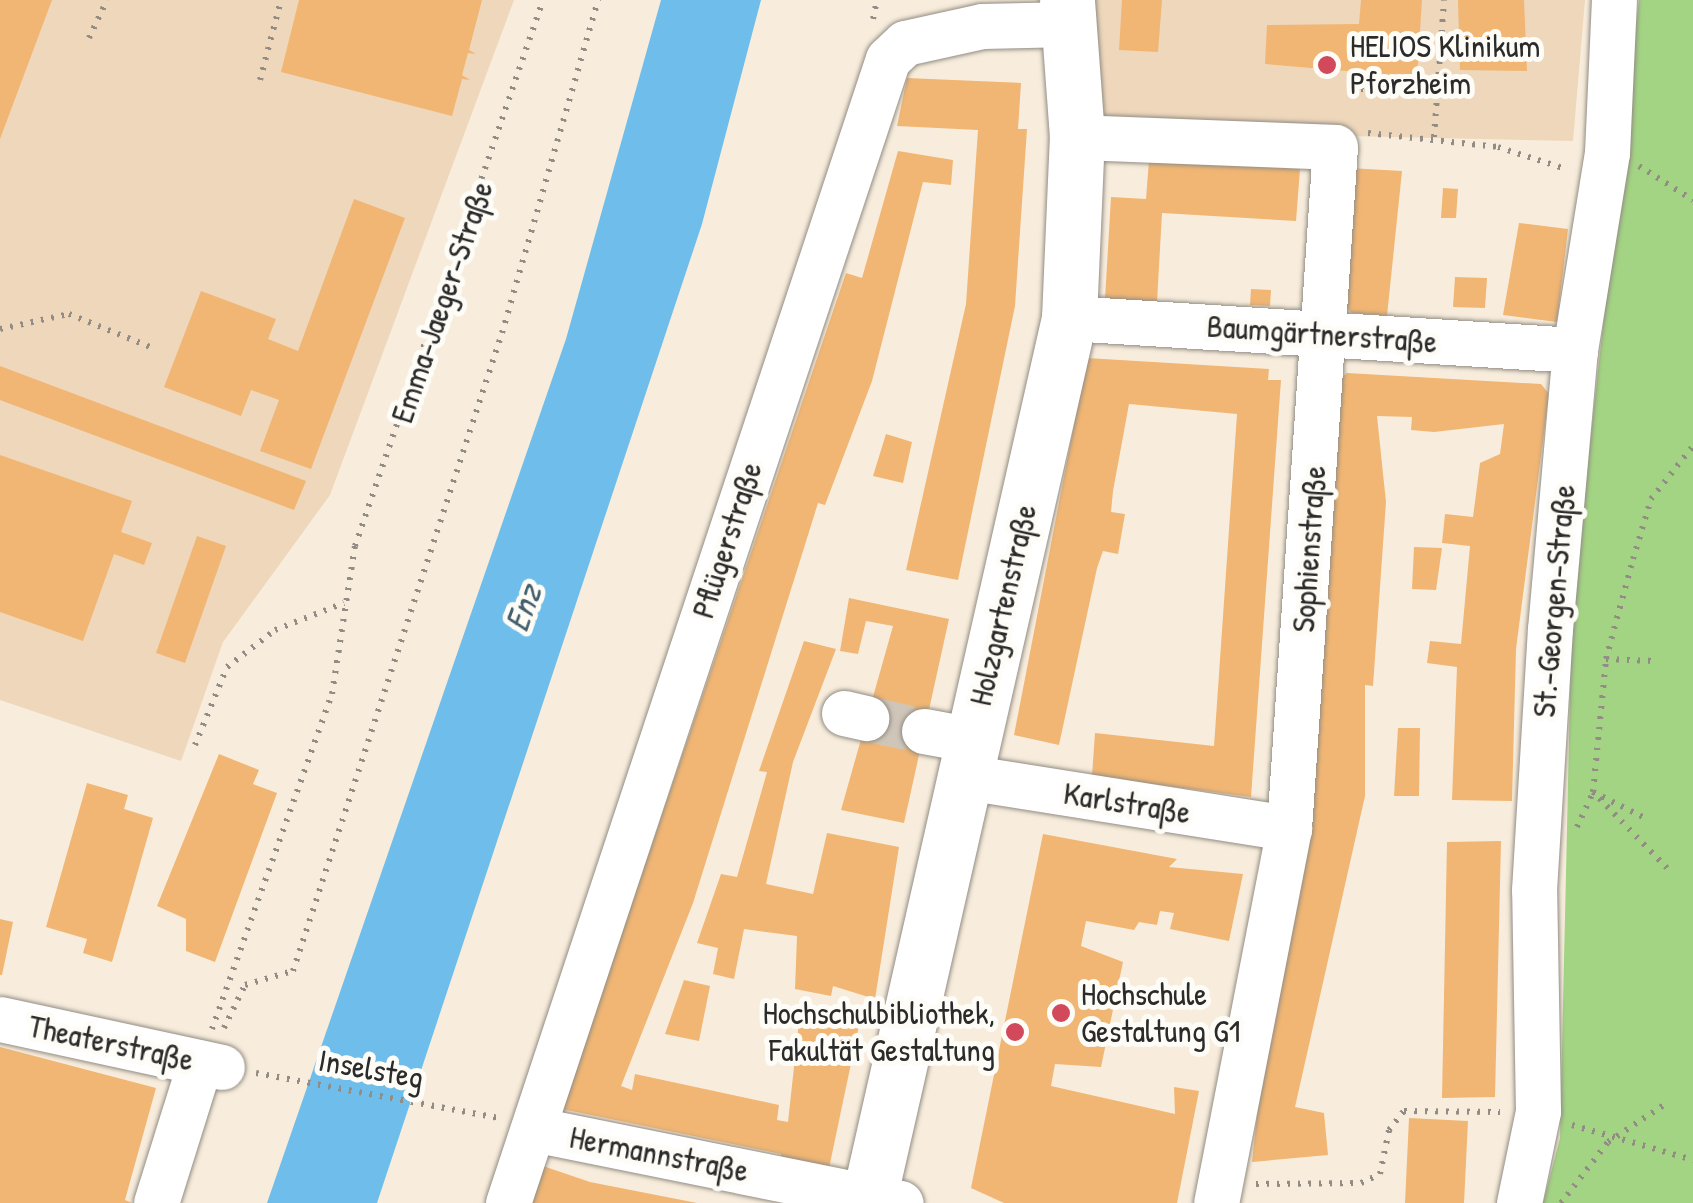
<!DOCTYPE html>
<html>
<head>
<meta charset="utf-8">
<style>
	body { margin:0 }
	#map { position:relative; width:1693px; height:1203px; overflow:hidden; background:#f8eddc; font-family:"Patrick Hand",sans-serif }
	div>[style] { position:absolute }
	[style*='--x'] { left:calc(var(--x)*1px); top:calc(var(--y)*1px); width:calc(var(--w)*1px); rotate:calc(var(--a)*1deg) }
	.built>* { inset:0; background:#eed7bb }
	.green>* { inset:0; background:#a3d483 }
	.water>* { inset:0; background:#6fbdea }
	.building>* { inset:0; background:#f1b673 }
	.minor-tunnel>* { height:45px; margin-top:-22.5px; transform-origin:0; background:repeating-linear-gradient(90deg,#cfc6b9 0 45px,transparent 0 67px) }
	.path>* { height:6px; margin-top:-3px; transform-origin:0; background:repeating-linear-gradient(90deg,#928c84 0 2.5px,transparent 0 10.5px) }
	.roads { filter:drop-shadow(0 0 2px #928c84) drop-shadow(0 0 2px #928c84) }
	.minor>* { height:45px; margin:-22.5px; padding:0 22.5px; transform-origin:22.5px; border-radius:22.5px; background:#fff }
	.major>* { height:55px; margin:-27.5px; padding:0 27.5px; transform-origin:27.5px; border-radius:27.5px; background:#fff }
	.dots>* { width:28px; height:28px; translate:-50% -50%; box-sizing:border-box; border:5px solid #fdfcf7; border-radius:50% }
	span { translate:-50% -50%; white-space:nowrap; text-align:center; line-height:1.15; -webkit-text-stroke:10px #fdfcf7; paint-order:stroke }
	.poi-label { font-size:32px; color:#2b2b2b }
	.left { translate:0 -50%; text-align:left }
	.right { translate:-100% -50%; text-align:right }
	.street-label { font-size:32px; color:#2b2b2b }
	.water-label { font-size:35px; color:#435e6e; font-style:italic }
</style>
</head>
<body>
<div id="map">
	<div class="built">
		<div style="clip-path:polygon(0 0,514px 0,330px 495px,223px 642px,181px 761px,0 700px)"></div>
		<div style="clip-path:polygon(1064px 0,1585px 0,1573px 141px,1086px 130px)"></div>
	</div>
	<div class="green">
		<div style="clip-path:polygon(1639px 0,1693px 0,1693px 1203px,1543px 1203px,1560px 1138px,1572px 606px)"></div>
	</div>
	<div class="water">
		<div style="clip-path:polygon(661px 0,761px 0,702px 224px,377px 1203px,267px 1203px,566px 339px)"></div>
	</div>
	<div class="building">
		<div style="clip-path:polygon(0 0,52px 0,0 139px)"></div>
		<div style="clip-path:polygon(299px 0,482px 0,469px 50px,476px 54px,468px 53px,462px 75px,470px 80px,462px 79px,452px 116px,281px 72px)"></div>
		<div style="clip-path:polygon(1122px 0,1162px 0,1158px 52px,1119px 50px)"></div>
		<div style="clip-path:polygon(1361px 0,1422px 0,1417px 77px,1265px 64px,1267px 25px,1359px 24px)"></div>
		<div style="clip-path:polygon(1458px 0,1524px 0,1527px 71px,1460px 70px)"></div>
		<div style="clip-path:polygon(907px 78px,1021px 83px,1018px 129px,1027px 129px,1015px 306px,958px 580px,906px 570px,966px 304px,978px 130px,897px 126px)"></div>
		<div style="clip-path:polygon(898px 151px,953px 160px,951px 185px,923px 182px,872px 381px,825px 505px,818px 503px,693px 903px,621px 1086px,632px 1090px,635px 1074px,779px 1105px,777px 1120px,788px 1122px,801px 1003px,861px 1016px,828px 1173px,780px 1163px,781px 1154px,562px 1109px,846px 273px,862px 278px)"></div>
		<div style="clip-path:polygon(1149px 160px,1300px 169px,1296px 221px,1162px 213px,1157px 302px,1105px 299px,1111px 197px,1146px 199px)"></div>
		<div style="clip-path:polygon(1349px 168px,1402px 171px,1387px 316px,1352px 313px,1341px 302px)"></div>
		<div style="clip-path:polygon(1443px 188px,1458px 189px,1456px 218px,1441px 218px)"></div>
		<div style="clip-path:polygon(354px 199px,405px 218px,311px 469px,260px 451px,279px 400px,251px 390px,241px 416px,164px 387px,201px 291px,276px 319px,268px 339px,298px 351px)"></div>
		<div style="clip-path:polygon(1519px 223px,1568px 229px,1557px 322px,1503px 315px)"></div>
		<div style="clip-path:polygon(1455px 277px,1487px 278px,1485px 308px,1453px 307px)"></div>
		<div style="clip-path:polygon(1251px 289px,1271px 290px,1270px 306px,1250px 305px)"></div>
		<div style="clip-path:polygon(1087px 358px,1269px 369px,1268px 380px,1281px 380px,1251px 797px,1092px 776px,1095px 733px,1214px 746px,1237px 414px,1129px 404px,1113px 491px,1111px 512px,1125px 514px,1118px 554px,1103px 551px,1097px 568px,1059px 745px,1014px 735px)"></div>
		<div style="clip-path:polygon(0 366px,306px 481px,294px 510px,0 400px)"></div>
		<div style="clip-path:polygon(1347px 373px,1541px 384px,1549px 394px,1516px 649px,1512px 801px,1452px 800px,1457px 667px,1427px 663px,1430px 641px,1461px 644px,1470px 546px,1442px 543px,1445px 514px,1473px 517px,1480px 463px,1500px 454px,1504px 424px,1434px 432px,1411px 430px,1412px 417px,1377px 416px,1386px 502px,1373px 686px,1365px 685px,1365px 796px,1295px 1107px,1324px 1113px,1328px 1155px,1252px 1162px,1336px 382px)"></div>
		<div style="clip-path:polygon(886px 434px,912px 442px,903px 483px,873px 476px)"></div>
		<div style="clip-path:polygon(0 455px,132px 501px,121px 532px,152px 543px,144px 565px,114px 554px,83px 641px,0 612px)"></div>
		<div style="clip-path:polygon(197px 536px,226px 546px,185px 663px,156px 653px)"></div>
		<div style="clip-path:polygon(1414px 547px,1442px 548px,1436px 590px,1412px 589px)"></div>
		<div style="clip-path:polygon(849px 598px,949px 619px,904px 823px,841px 810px,893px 626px,866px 621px,858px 654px,840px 651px)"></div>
		<div style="clip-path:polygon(804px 641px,836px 649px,793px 762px,766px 884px,813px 894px,827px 833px,899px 847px,875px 999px,833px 986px,831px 996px,795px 989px,797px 936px,744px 929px,734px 979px,713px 974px,718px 948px,697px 943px,721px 874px,737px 877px,767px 772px,759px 771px)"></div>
		<div style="clip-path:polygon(1398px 728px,1420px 728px,1419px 796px,1394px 796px)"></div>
		<div style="clip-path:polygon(219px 754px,259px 770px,253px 784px,277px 793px,215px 962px,186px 951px,186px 919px,157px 906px)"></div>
		<div style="clip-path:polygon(87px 783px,128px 795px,124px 809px,153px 818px,112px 962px,83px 953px,87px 939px,46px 927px)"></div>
		<div style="clip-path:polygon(1043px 834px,1177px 859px,1169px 867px,1243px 874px,1229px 941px,1170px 929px,1174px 913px,1160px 911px,1157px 925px,1139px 922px,1134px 930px,1086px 921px,1081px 946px,1123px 962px,1101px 1067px,1055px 1064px,1051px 1086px,1175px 1114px,1174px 1087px,1199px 1091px,1177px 1203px,1004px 1203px,971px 1188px)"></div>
		<div style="clip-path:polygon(1501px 841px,1495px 1097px,1442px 1098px,1447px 842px)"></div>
		<div style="clip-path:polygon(0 919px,13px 922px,2px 975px,0 975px)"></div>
		<div style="clip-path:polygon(684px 980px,710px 986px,699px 1041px,665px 1034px)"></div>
		<div style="clip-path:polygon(0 1047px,156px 1088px,125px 1200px,132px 1203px,0 1203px)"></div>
		<div style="clip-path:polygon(1409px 1118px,1468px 1121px,1464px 1203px,1405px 1203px)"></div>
		<div style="clip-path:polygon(540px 1165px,590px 1182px,697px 1203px,528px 1203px)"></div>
	</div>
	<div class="minor-tunnel">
		<div style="--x:866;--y:718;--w:59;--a:12.6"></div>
	</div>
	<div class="path">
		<div style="--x:873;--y:19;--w:19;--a:-78"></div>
		<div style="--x:89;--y:38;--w:42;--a:-64.7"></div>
		<div style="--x:1362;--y:74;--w:15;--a:94"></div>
		<div style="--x:1361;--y:89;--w:76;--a:2.3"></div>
		<div style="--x:260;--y:80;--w:83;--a:-75.3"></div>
		<div style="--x:1368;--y:133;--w:131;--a:6.1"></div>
		<div style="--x:1498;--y:147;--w:71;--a:17.9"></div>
		<div style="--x:1434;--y:137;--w:137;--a:-85.8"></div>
		<div style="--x:1639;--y:166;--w:64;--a:32.2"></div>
		<div style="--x:0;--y:329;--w:71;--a:-12.3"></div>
		<div style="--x:69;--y:314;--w:93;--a:22.1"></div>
		<div style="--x:1606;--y:659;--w:48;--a:2.4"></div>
		<div style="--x:195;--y:745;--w:84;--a:-67.7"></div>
		<div style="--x:227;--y:667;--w:61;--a:-37.6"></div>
		<div style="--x:275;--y:630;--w:74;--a:-21.4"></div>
		<div style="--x:1577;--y:827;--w:38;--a:-65"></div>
		<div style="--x:1593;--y:792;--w:60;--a:26.6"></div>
		<div style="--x:1667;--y:868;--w:106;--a:-134.2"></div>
		<div style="--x:1593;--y:792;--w:134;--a:-84.4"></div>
		<div style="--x:1606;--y:659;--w:104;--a:-74.9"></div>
		<div style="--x:1633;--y:559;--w:63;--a:-73.3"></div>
		<div style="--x:1651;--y:499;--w:68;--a:-51.6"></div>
		<div style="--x:224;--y:1028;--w:48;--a:-64"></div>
		<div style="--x:245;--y:985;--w:50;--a:-16.3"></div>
		<div style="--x:293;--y:971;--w:671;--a:-71.86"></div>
		<div style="--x:502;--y:333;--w:347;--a:-73.9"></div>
		<div style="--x:212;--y:1029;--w:356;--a:-70.3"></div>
		<div style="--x:332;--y:694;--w:150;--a:-81.2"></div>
		<div style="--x:355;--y:546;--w:577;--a:-71"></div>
		<div style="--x:256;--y:1073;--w:247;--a:10.5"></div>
		<div style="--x:1572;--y:1125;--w:126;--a:16.1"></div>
		<div style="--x:1256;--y:1184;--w:105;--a:-0.5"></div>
		<div style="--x:1361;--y:1183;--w:21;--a:-25"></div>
		<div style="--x:1380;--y:1174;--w:45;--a:-78.4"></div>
		<div style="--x:1389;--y:1130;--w:24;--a:-52"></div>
		<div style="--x:1404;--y:1111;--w:96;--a:0.6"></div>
		<div style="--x:1561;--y:1203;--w:77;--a:-52.4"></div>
		<div style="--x:1608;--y:1142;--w:67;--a:-33.5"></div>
	</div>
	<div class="roads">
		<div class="minor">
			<div style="--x:1077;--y:137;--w:258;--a:2.2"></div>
			<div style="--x:1335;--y:147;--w:683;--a:93.86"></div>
			<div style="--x:1289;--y:828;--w:382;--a:101"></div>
			<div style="--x:1069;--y:318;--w:507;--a:3.62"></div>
			<div style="--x:844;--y:713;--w:23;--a:13"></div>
			<div style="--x:924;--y:731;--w:50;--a:10.4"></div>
			<div style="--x:966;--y:777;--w:327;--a:9"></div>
			<div style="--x:0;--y:1019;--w:227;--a:12.2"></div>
			<div style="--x:533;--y:1129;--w:375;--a:11.4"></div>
			<div style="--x:156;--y:1203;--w:147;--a:-72.6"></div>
			<div style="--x:508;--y:1203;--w:1205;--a:-71.63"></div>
			<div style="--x:888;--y:59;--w:23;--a:-43"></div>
			<div style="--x:905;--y:43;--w:79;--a:-12.4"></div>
			<div style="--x:982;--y:26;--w:89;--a:-1.3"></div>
			<div style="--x:1519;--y:1203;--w:94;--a:-78.3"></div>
			<div style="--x:1538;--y:1111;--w:221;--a:-91"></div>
			<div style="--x:1534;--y:890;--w:261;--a:-86.5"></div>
			<div style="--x:1550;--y:629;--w:280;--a:-84.9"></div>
			<div style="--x:1575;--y:350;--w:200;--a:-80.8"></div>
			<div style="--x:1607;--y:153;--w:153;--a:-87.4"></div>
		</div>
		<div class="major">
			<div style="--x:868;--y:1203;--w:908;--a:-77.2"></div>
			<div style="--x:1069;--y:318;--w:181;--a:-87.5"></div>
			<div style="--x:1077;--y:137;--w:137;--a:-94.2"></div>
		</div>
	</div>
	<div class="dots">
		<div style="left:1327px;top:65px;background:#d1495b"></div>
		<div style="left:1061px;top:1013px;background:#d1495b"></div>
		<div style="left:1015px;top:1032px;background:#d1495b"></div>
	</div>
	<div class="poi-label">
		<span class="left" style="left:1350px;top:65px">HELIOS Klinikum<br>Pforzheim</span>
		<span class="left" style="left:1081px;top:1013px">Hochschule<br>Gestaltung G1</span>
		<span class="right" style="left:995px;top:1032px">Hochschulbibliothek,<br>Fakultät Gestaltung</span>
	</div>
	<div class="street-label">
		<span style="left:442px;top:302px;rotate:-71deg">Emma-Jaeger-Straße</span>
		<span style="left:1322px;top:334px;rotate:4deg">Baumgärtnerstraße</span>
		<span style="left:727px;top:540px;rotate:-72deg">Pflügerstraße</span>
		<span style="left:1309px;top:549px;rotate:-86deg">Sophienstraße</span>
		<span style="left:1554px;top:601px;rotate:-85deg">St.-Georgen-Straße</span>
		<span style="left:1003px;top:605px;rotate:-77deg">Holzgartenstraße</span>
		<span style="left:1127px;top:803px;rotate:9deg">Karlstraße</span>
		<span style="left:111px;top:1043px;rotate:12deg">Theaterstraße</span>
		<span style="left:371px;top:1069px;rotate:10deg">Inselsteg</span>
		<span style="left:659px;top:1154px;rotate:11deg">Hermannstraße</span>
	</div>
	<div class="water-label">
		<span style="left:523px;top:608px;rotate:-70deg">Enz</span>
	</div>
</div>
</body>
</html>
